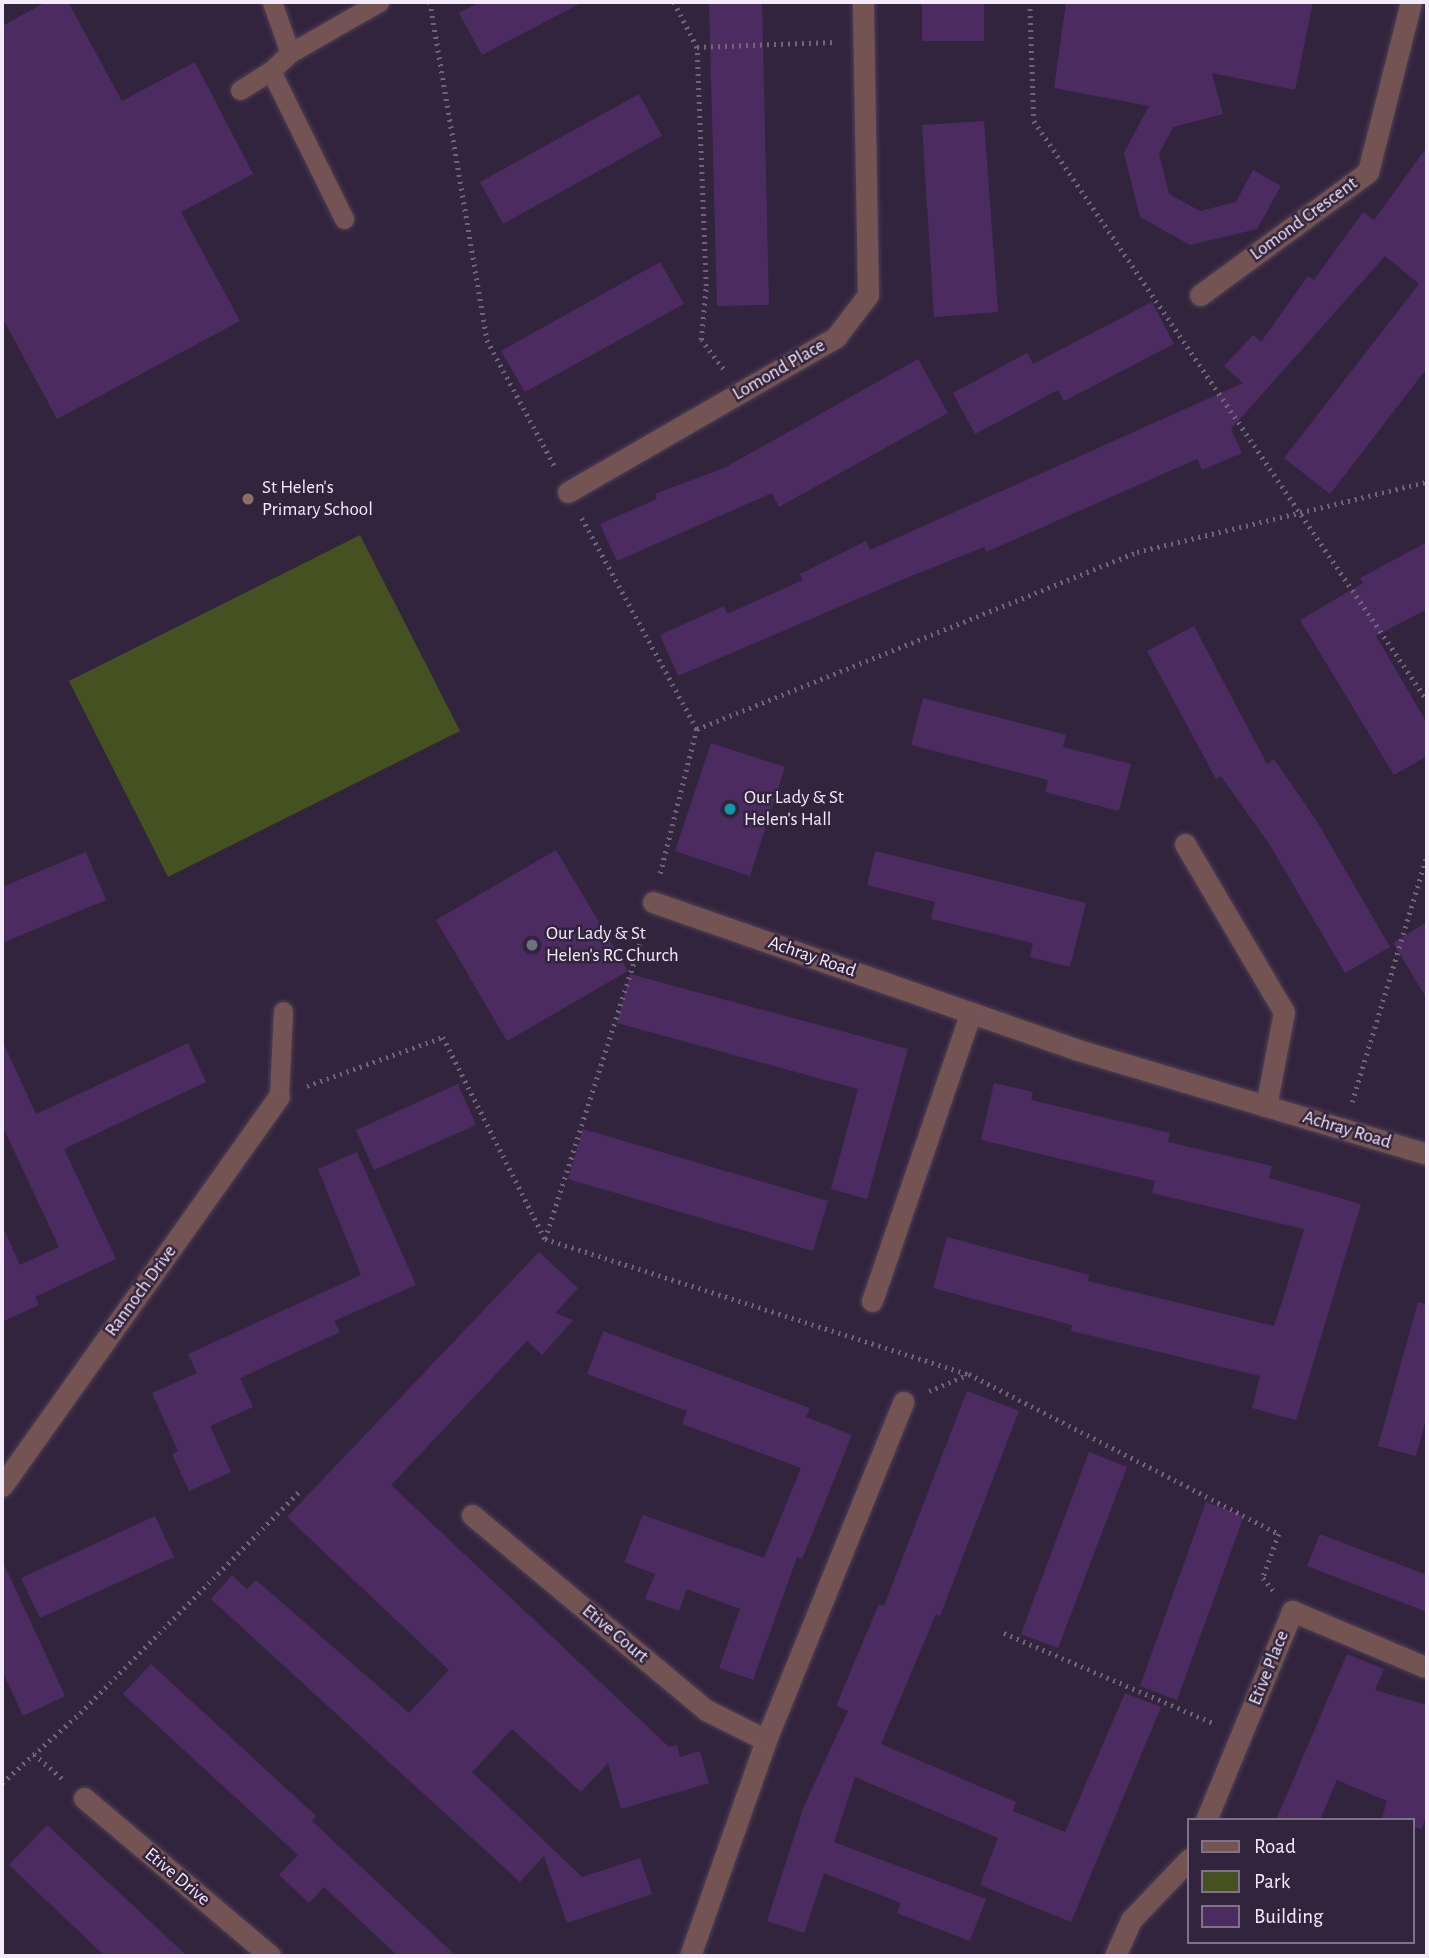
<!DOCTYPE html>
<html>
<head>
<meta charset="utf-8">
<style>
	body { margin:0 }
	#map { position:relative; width:1429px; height:1958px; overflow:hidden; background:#33243d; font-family:"Alegreya Sans",sans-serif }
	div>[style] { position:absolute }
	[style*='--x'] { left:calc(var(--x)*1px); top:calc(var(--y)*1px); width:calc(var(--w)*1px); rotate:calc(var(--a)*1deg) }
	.green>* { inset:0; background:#465121 }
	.building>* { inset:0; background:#4c2b61 }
	.path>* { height:4.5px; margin-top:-2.25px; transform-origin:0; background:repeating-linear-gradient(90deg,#71647a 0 2px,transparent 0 7px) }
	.roads { filter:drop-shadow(0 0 2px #4e4057) drop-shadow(0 0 2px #4e4057) }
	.lane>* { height:19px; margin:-9.5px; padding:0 9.5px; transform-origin:9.5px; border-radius:9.5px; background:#745452 }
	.street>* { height:21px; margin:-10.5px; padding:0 10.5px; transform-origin:10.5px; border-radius:10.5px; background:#745452 }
	.dots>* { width:19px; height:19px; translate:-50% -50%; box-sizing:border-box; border:4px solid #33243d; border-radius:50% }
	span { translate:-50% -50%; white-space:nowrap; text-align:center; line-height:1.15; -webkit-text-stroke:5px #33243d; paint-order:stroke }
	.street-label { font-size:19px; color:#f3eafa }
	.poi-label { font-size:19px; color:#f3eafa }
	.left { translate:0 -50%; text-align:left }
	.frame { position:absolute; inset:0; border:4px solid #f3eafa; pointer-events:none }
	.legend { position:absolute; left:1187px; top:1818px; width:228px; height:126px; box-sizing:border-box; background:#33243d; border:2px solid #807389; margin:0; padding:9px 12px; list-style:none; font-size:21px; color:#f3eafa }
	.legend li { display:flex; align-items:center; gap:14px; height:35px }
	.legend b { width:35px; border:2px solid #807389 }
</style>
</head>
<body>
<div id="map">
	<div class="green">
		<div style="clip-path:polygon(360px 535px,460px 731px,168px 877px,69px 681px)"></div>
	</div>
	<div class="building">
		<div style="clip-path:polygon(46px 2px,68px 2px,122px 101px,195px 62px,253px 174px,181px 212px,240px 321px,57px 419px,2px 317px,2px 26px)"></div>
		<div style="clip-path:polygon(480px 2px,583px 2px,482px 55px,459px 13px)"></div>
		<div style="clip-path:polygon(709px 2px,762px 2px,769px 305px,717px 306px)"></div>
		<div style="clip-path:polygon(922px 2px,984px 2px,984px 41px,922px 41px)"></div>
		<div style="clip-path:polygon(1066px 2px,1313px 2px,1295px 90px,1212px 73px,1223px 114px,1173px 127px,1159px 154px,1169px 194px,1200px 211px,1236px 202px,1253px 170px,1281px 186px,1257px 229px,1190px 245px,1140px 217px,1124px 153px,1149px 106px,1054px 88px)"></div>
		<div style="clip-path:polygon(639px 94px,662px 136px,503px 224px,480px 182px)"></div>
		<div style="clip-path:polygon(984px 121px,998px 312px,934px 317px,922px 125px)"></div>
		<div style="clip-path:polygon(1427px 147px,1427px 368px,1330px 494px,1284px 458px,1419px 284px,1385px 256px,1231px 429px,1242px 453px,1202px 470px,1197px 459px,986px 552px,984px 547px,899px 581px,678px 676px,660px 635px,724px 606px,727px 614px,803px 580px,800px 574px,866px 541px,870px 550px,1243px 383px,1224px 366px,1253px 335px,1261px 342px,1308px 276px,1314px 280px,1363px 212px,1374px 220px)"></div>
		<div style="clip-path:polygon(660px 262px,684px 304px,525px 392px,501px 351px)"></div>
		<div style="clip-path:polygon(1152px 302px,1174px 344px,1064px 401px,1058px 390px,975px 434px,953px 393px,1027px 353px,1033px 364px)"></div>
		<div style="clip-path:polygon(918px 359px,948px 413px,779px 507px,772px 493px,617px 561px,600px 524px,657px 499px,655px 494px,724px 468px)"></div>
		<div style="clip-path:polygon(1427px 542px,1427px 609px,1376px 636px,1427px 723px,1427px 756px,1394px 775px,1300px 620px,1363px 583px,1360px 578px)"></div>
		<div style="clip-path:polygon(1194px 626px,1267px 764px,1274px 759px,1316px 820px,1390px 947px,1345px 973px,1270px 845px,1221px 776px,1216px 779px,1147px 651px)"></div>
		<div style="clip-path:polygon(923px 698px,1066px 735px,1063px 747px,1131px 764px,1119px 811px,1045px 792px,1048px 780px,911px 745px)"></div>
		<div style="clip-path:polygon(711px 743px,785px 767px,750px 876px,675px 851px)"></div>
		<div style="clip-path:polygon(556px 850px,628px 971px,507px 1041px,436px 920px)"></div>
		<div style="clip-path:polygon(875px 851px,1086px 903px,1070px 967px,1030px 957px,1033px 943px,931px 919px,935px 902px,867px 885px)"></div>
		<div style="clip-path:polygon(86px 852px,106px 900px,2px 943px,2px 887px)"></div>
		<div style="clip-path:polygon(1427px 922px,1427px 999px,1393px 943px)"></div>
		<div style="clip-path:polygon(630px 974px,908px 1049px,867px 1199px,831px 1189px,858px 1089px,617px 1023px)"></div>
		<div style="clip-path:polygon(2px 1040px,36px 1114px,188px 1043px,206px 1082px,64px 1149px,116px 1259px,35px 1297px,39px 1305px,2px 1322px,2px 1225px,20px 1265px,59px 1247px,2px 1125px)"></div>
		<div style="clip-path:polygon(994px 1083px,1033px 1092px,1031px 1100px,1170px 1133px,1168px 1142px,1272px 1166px,1269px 1178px,1361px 1204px,1296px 1420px,1252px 1408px,1260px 1376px,1071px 1331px,1072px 1325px,933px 1288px,947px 1237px,1089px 1275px,1088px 1281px,1274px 1326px,1287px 1286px,1304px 1229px,1152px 1193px,1155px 1181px,981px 1140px)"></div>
		<div style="clip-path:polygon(458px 1084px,476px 1125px,374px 1170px,356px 1130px)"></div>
		<div style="clip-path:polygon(583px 1129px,828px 1201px,813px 1251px,568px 1179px)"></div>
		<div style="clip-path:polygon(357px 1152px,416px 1285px,334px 1321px,340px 1332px,240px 1378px,253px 1407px,210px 1426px,231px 1472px,189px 1491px,172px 1454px,178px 1451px,152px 1393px,197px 1373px,188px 1354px,361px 1275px,318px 1169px)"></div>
		<div style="clip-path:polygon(539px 1252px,578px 1288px,555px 1313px,573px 1320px,542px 1355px,527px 1341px,391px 1485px,669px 1747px,677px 1745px,680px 1757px,700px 1751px,709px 1783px,621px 1809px,608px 1763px,581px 1792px,512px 1729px,472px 1772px,582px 1877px,640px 1858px,652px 1894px,567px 1923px,544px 1856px,520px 1882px,211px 1599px,232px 1575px,247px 1589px,256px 1580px,409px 1713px,449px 1670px,287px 1517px)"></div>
		<div style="clip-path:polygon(1418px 1302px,1427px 1304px,1427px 1416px,1416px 1456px,1378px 1446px)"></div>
		<div style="clip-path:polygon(603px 1331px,810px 1408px,806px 1417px,852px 1435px,802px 1559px,797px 1557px,753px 1680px,719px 1668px,740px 1609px,687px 1589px,679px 1611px,645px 1599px,655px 1574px,624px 1562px,643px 1515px,764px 1558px,801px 1468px,682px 1424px,687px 1411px,587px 1374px)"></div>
		<div style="clip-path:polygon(967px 1391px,1019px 1411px,940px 1616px,936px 1614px,881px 1744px,1016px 1802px,1013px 1811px,1065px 1832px,1125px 1693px,1161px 1707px,1071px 1922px,980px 1885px,998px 1838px,855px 1777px,834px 1842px,986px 1899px,970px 1941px,897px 1913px,901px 1903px,824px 1873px,804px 1933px,767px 1921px,804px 1806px,848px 1711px,836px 1706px,879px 1604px,884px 1606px)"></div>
		<div style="clip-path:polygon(1089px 1452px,1127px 1467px,1058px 1648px,1021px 1634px)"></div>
		<div style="clip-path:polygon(1206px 1502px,1244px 1516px,1177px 1700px,1140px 1686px)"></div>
		<div style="clip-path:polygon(155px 1516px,174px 1557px,40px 1618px,21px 1578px)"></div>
		<div style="clip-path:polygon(1320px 1534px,1427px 1575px,1427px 1612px,1307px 1566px)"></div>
		<div style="clip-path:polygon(2px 1560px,65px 1696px,23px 1716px,2px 1670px)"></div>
		<div style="clip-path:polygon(1347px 1654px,1384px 1669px,1375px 1690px,1427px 1705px,1427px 1810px,1422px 1829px,1413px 1827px,1413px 1820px,1382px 1818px,1387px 1801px,1337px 1780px,1320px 1820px,1276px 1820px)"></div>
		<div style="clip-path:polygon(151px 1664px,316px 1816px,312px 1821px,456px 1956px,398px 1956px,324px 1887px,309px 1903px,279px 1875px,298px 1855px,123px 1694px)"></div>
		<div style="clip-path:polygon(47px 1825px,187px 1956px,105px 1956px,9px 1865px)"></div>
	</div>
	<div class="path">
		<div style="--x:430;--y:2;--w:343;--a:80.4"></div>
		<div style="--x:487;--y:340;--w:144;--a:61.8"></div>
		<div style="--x:674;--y:2;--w:51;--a:62.9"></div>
		<div style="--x:1030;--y:2;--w:119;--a:88.1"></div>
		<div style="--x:1034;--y:121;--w:700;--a:55.83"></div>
		<div style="--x:723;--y:369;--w:36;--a:-127"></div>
		<div style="--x:701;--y:340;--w:54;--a:-84.7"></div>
		<div style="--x:706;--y:286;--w:239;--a:-92.2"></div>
		<div style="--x:697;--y:47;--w:138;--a:-2.1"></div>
		<div style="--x:582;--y:518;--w:240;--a:61.4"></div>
		<div style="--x:697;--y:729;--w:151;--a:104.2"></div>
		<div style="--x:697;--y:729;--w:474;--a:-21.9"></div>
		<div style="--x:1137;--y:552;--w:298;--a:-13.6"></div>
		<div style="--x:307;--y:1086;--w:145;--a:-19.8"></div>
		<div style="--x:443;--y:1037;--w:226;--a:63.2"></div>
		<div style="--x:545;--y:1239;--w:445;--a:17.7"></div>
		<div style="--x:969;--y:1374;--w:349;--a:27.3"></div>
		<div style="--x:1279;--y:1534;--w:47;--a:110"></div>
		<div style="--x:1263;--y:1578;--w:16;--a:50"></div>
		<div style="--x:1352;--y:1102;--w:258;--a:-73.1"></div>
		<div style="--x:545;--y:1239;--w:324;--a:-72.2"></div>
		<div style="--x:929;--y:1391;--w:43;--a:-23"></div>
		<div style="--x:1004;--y:1633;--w:230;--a:23.3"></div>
		<div style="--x:34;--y:1754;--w:38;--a:41"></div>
		<div style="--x:2;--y:1783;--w:105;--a:-41.9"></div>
		<div style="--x:80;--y:1713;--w:315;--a:-45.3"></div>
	</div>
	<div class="roads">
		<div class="lane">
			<div style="--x:272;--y:2;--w:54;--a:70.6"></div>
			<div style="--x:290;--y:53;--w:26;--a:137"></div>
			<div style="--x:271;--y:71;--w:165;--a:63.7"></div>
			<div style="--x:290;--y:53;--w:103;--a:-29.8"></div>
			<div style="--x:240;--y:90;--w:36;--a:-32"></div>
			<div style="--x:279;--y:1096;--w:85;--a:-87.3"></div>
		</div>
		<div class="street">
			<div style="--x:1200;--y:295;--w:208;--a:-36.2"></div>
			<div style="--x:1368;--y:172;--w:175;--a:-75.8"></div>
			<div style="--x:568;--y:492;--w:310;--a:-30"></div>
			<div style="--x:836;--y:337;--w:53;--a:-52.7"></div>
			<div style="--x:868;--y:295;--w:293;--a:-91"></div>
			<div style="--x:1185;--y:844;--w:195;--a:59.5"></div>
			<div style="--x:1284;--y:1012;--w:96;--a:100.8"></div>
			<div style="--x:653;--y:902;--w:450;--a:19.2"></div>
			<div style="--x:1078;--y:1050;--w:364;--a:16.6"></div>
			<div style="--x:872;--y:1301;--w:305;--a:-71.1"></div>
			<div style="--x:2;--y:1486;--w:478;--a:-54.6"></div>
			<div style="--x:472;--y:1515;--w:305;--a:39.8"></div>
			<div style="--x:706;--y:1710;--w:67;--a:26.6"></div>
			<div style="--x:84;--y:1798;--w:244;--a:40.3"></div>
			<div style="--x:1206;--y:1820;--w:226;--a:-67.6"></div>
			<div style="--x:1292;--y:1611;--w:144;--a:22.8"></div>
			<div style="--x:690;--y:1956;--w:229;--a:-70.6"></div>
			<div style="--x:766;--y:1740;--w:365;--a:-67.9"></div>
			<div style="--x:1115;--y:1956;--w:39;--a:-66"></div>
			<div style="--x:1131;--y:1920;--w:84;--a:-46.4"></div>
		</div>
	</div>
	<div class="dots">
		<div style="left:248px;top:499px;background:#8d6e63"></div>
		<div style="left:730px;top:809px;background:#0f9aa8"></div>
		<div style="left:532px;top:945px;background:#6b7280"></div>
	</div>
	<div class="street-label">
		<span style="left:1304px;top:219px;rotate:-36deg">Lomond Crescent</span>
		<span style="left:779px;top:370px;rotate:-30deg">Lomond Place</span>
		<span style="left:812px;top:957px;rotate:19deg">Achray Road</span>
		<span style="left:1347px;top:1130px;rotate:17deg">Achray Road</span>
		<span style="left:141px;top:1291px;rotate:-54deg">Rannoch Drive</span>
		<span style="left:615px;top:1634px;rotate:40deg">Etive Court</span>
		<span style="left:1269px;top:1668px;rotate:-68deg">Etive Place</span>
		<span style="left:177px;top:1877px;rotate:40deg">Etive Drive</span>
	</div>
	<div class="poi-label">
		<span class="left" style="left:262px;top:499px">St Helen's<br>Primary School</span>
		<span class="left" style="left:744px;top:809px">Our Lady &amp; St<br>Helen's Hall</span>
		<span class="left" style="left:546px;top:945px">Our Lady &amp; St<br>Helen's RC Church</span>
	</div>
	<div class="frame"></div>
	<ul class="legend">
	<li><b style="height:9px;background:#745452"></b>Road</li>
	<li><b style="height:19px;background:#465121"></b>Park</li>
	<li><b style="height:19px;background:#4c2b61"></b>Building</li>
	</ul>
</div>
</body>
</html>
